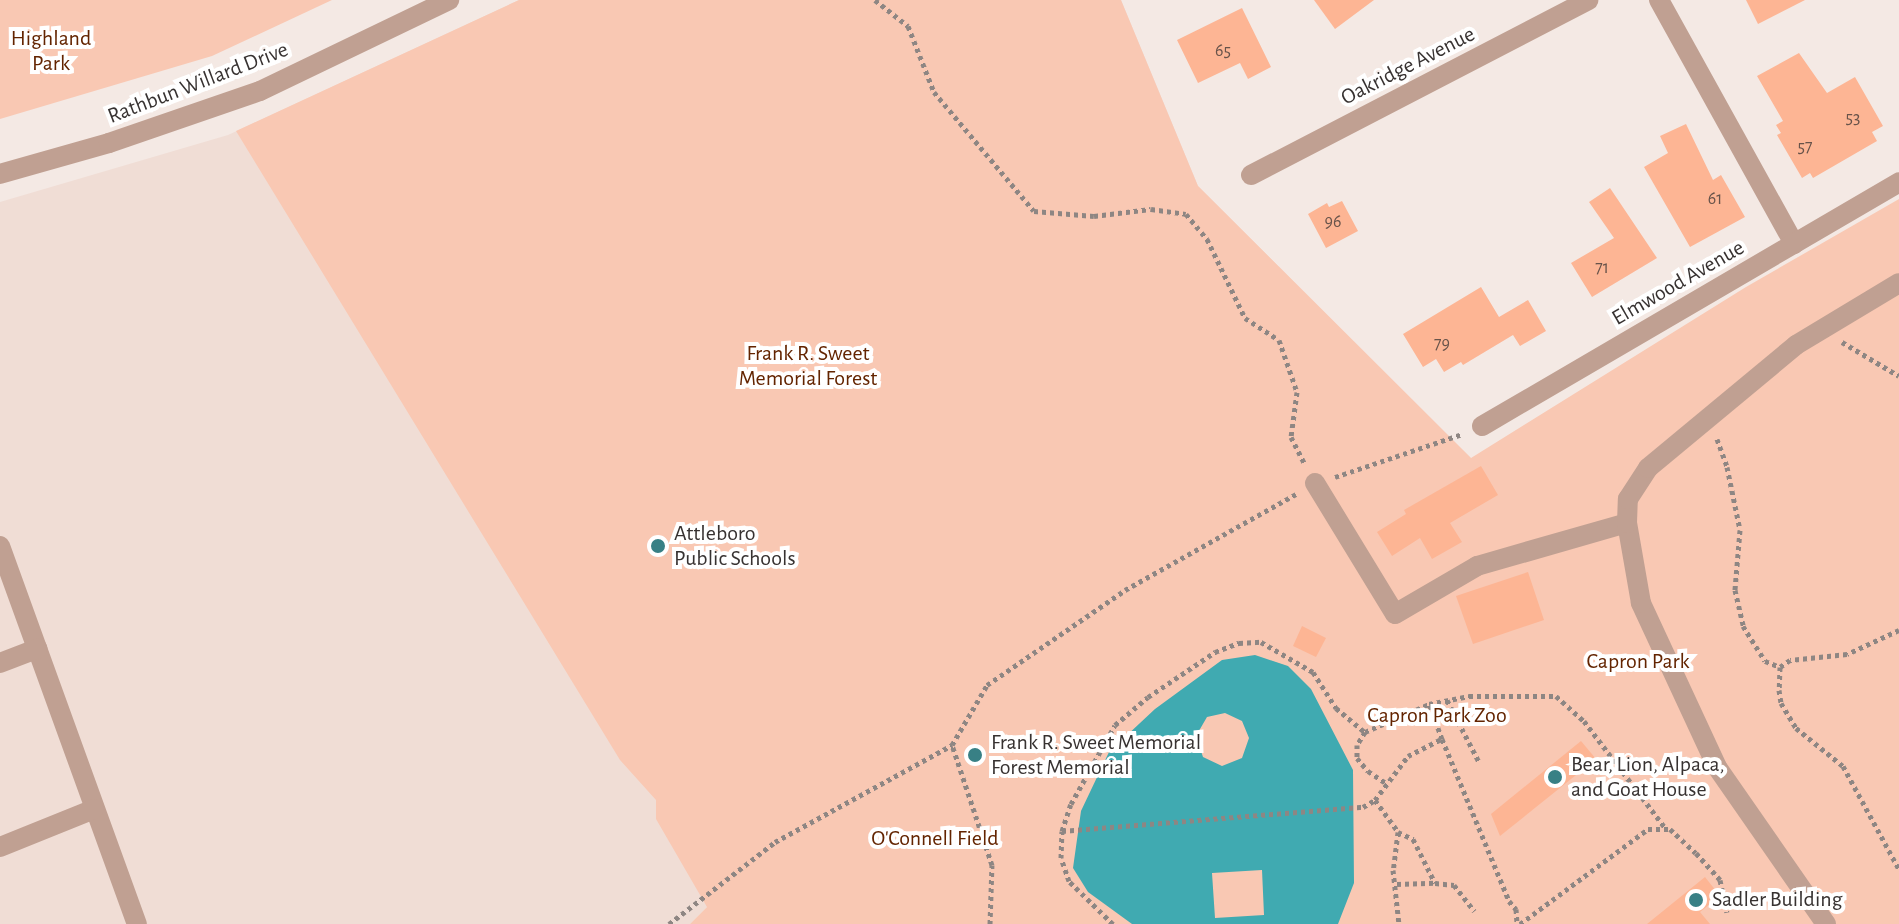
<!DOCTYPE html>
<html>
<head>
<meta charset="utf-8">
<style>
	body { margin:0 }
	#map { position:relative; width:1899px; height:924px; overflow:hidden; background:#f4e9e4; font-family:"Alegreya Sans",sans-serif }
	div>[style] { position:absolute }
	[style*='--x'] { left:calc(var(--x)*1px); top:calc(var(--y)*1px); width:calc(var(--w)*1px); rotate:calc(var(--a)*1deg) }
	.built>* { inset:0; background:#f0ddd5 }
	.green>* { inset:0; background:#f9c8b3 }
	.water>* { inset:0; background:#40aab1 }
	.building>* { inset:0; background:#fdb594 }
	.path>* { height:5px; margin-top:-2.5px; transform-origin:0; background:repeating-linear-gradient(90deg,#8e8683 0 4px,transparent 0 8px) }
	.minor>* { height:20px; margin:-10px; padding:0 10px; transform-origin:10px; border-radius:10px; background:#c0a092 }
	.dots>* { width:22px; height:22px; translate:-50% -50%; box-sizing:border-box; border:4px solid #fff; border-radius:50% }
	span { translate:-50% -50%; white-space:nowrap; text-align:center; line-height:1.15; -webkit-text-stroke:8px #fff; paint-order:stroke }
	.number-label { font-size:18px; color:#68534a }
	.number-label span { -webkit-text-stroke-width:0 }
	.park-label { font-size:22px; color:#632400 }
	.street-label { font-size:22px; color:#373231 }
	.poi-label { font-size:22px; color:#373231 }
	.left { translate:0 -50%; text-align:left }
</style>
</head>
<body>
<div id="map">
	<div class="built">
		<div style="clip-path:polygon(519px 0,1121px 0,1198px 186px,1471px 458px,707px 907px,690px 924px,0 924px,0 202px,228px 135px)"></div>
	</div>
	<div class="green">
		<div style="clip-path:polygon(0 0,332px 0,212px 56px,0 119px)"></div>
		<div style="clip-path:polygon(519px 0,1121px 0,1198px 186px,1471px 458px,1746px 287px,1899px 199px,1899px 924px,690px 924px,707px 907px,656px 819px,656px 800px,620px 760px,236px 131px)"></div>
	</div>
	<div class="water">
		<div style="clip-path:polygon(evenodd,1255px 655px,1288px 666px,1311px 689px,1353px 770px,1354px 883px,1338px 924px,1132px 924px,1088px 892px,1073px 868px,1081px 811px,1109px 752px,1155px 709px,1222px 660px,1255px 655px,1225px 713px,1242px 721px,1249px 738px,1242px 758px,1222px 766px,1203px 757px,1196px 736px,1207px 717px,1225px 713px,1255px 655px,1262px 870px,1264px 915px,1215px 918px,1212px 873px,1262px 870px)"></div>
	</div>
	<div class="building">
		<div style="clip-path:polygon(1314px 0,1374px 0,1335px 29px)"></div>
		<div style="clip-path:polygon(1746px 0,1805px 0,1758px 24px)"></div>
		<div style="clip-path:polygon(1242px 8px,1271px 67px,1248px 79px,1240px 63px,1198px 83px,1177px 40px)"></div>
		<div style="clip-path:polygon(1799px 53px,1827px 93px,1855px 77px,1883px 126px,1872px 132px,1877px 141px,1813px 178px,1810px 173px,1802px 178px,1777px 135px,1781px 133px,1776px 125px,1783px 121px,1757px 76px)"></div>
		<div style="clip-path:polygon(1686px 124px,1713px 180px,1721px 175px,1745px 217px,1690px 247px,1644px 167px,1668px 153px,1660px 136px)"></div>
		<div style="clip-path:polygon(1610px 188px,1657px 258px,1592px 297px,1571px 263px,1614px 238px,1589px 202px)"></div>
		<div style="clip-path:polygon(1342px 201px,1358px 231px,1326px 248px,1308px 214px,1327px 203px,1329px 207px)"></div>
		<div style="clip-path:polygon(1481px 287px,1499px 317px,1528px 300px,1546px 331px,1520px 346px,1513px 335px,1463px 365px,1461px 362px,1444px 372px,1436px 359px,1423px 367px,1403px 334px)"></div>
		<div style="clip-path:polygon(1481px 466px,1498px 495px,1450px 523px,1462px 542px,1432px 559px,1420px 538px,1392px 556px,1377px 532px,1406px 514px,1404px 510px)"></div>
		<div style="clip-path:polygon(1528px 572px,1544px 620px,1473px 644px,1456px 596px)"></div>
		<div style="clip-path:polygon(1302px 626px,1326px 638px,1316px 657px,1293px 646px)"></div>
		<div style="clip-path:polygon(1581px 741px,1596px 759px,1500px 836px,1491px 814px)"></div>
		<div style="clip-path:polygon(1705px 877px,1720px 896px,1700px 912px,1710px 924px,1647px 924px)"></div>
	</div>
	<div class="path">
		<div style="--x:875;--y:0;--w:42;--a:38.2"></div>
		<div style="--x:908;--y:26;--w:71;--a:68.5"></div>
		<div style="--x:934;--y:92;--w:155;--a:50"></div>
		<div style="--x:1034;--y:211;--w:60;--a:4.8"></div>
		<div style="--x:1094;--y:216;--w:57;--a:-7"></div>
		<div style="--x:1151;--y:209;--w:35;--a:8"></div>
		<div style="--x:1186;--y:214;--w:33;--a:50"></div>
		<div style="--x:1207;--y:239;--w:88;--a:64.3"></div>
		<div style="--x:1245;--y:318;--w:40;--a:32.9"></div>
		<div style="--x:1279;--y:340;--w:55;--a:70.9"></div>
		<div style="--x:1297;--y:392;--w:45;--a:97.6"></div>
		<div style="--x:1291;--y:437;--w:31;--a:63"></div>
		<div style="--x:1842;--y:342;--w:66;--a:30.8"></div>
		<div style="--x:1717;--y:439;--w:30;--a:70"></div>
		<div style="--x:1727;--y:467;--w:64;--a:78.3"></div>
		<div style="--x:1740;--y:530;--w:60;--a:94.8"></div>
		<div style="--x:1735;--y:590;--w:37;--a:77"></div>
		<div style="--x:1743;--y:626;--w:41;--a:57.8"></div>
		<div style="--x:1765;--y:661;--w:16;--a:22"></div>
		<div style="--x:1335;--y:477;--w:134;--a:-18.7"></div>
		<div style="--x:1899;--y:630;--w:57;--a:155.2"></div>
		<div style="--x:1847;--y:654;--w:57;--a:174"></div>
		<div style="--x:1790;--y:660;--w:12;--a:145"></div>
		<div style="--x:1780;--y:667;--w:23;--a:92"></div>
		<div style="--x:1779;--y:690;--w:13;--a:81"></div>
		<div style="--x:1781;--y:703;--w:29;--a:59"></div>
		<div style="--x:1796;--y:728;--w:60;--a:39"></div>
		<div style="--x:1843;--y:766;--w:117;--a:61.5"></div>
		<div style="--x:1447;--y:700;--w:70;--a:62.7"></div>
		<div style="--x:1365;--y:732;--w:70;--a:-23.6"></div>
		<div style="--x:1442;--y:739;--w:37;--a:-110"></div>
		<div style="--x:1429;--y:704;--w:41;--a:-11.3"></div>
		<div style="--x:1469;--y:696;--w:87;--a:0"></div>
		<div style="--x:1556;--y:696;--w:38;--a:42"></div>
		<div style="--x:1584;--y:721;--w:136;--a:52.8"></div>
		<div style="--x:1375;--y:800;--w:39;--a:54"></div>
		<div style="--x:1398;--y:832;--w:38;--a:97"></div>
		<div style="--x:1393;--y:870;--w:54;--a:83.7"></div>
		<div style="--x:1062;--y:831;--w:302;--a:-4.6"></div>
		<div style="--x:1363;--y:807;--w:14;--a:-30"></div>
		<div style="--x:1375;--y:800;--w:55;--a:-53.1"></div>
		<div style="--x:1408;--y:756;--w:38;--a:-27"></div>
		<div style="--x:1442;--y:739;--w:175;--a:67.5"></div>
		<div style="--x:1509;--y:901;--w:11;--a:49"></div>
		<div style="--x:1516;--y:909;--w:15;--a:86"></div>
		<div style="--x:1398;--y:832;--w:17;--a:25"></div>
		<div style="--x:1413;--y:839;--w:49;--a:63.4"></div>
		<div style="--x:1435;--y:883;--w:19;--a:6"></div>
		<div style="--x:1454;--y:885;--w:33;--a:52"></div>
		<div style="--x:1397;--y:884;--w:38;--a:-2"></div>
		<div style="--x:669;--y:924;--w:134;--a:-37.7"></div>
		<div style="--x:775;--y:842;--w:202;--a:-28.7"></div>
		<div style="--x:990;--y:924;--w:59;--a:-88.1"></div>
		<div style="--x:992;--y:865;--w:126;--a:-108.4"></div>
		<div style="--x:952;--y:745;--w:69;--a:-59.7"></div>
		<div style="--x:987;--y:685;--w:168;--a:-34.5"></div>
		<div style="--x:1125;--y:590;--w:196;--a:-29.3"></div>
		<div style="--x:1113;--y:924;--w:62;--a:-135.7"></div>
		<div style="--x:1069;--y:881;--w:24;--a:-109"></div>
		<div style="--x:1061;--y:858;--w:27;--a:-88"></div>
		<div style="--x:1062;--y:831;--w:28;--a:-72"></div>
		<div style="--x:1071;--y:804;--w:90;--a:-60.9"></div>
		<div style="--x:1115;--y:725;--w:43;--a:-40.3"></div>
		<div style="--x:1148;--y:697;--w:81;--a:-33.9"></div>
		<div style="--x:1215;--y:652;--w:26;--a:-21"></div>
		<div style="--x:1239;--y:643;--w:22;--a:-3"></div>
		<div style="--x:1261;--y:642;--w:60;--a:30"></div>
		<div style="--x:1313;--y:672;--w:43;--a:57.4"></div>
		<div style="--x:1336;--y:708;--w:38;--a:40"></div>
		<div style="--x:1365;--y:732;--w:15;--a:122"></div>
		<div style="--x:1357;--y:745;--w:13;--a:90"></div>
		<div style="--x:1357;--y:758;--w:17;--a:50"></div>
		<div style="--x:1368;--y:771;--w:23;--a:34"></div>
		<div style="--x:1520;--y:924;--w:159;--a:-36.6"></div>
		<div style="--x:1648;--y:829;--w:22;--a:0"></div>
		<div style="--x:1670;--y:829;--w:35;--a:43"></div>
		<div style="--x:1696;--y:853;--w:36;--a:48"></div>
		<div style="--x:1720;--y:880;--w:33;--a:78"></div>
	</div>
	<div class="minor">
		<div style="--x:1659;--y:0;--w:279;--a:61"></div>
		<div style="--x:0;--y:174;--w:113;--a:-15.9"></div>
		<div style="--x:109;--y:143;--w:160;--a:-19"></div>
		<div style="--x:260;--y:91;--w:210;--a:-25.7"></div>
		<div style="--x:1251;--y:175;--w:380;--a:-27.4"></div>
		<div style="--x:1482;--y:426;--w:483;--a:-30.3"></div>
		<div style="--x:1315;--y:483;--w:153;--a:58.6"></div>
		<div style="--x:1395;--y:614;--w:95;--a:-30.3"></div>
		<div style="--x:1477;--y:566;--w:156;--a:-16"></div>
		<div style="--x:0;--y:546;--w:402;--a:70.1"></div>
		<div style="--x:0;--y:663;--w:40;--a:-21"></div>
		<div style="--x:0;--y:847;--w:101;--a:-22"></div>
		<div style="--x:1826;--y:924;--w:191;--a:-124.8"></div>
		<div style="--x:1717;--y:767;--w:181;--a:-114.9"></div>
		<div style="--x:1641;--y:603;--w:81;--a:-99.9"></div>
		<div style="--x:1627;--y:523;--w:24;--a:-88"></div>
		<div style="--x:1628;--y:499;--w:37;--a:-57"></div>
		<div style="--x:1648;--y:468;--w:192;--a:-39.7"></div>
		<div style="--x:1796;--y:345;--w:120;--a:-31"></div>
	</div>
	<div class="dots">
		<div style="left:658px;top:546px;background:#388085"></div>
		<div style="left:975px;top:755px;background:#388085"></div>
		<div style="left:1555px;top:777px;background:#388085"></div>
		<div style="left:1696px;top:900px;background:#388085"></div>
	</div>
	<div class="number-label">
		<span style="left:1223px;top:51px">65</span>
		<span style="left:1853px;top:118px">53</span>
		<span style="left:1805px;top:147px">57</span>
		<span style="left:1715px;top:199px">61</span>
		<span style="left:1333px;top:222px">96</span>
		<span style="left:1602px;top:268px">71</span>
		<span style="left:1442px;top:344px">79</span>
	</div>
	<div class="park-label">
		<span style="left:51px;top:51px">Highland<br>Park</span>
		<span style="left:808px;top:366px">Frank R. Sweet<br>Memorial Forest</span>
		<span style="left:1638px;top:662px">Capron Park</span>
		<span style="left:1437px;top:716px">Capron Park Zoo</span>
		<span style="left:935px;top:839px">O'Connell Field</span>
	</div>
	<div class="street-label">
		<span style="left:1408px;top:66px;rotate:-27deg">Oakridge Avenue</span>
		<span style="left:198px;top:83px;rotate:-21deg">Rathbun Willard Drive</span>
		<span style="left:1678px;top:283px;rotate:-30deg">Elmwood Avenue</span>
	</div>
	<div class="poi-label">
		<span class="left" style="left:674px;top:546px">Attleboro<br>Public Schools</span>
		<span class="left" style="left:991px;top:755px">Frank R. Sweet Memorial<br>Forest Memorial</span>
		<span class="left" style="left:1571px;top:777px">Bear, Lion, Alpaca,<br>and Goat House</span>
		<span class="left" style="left:1712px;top:900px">Sadler Building</span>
	</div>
</div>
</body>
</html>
